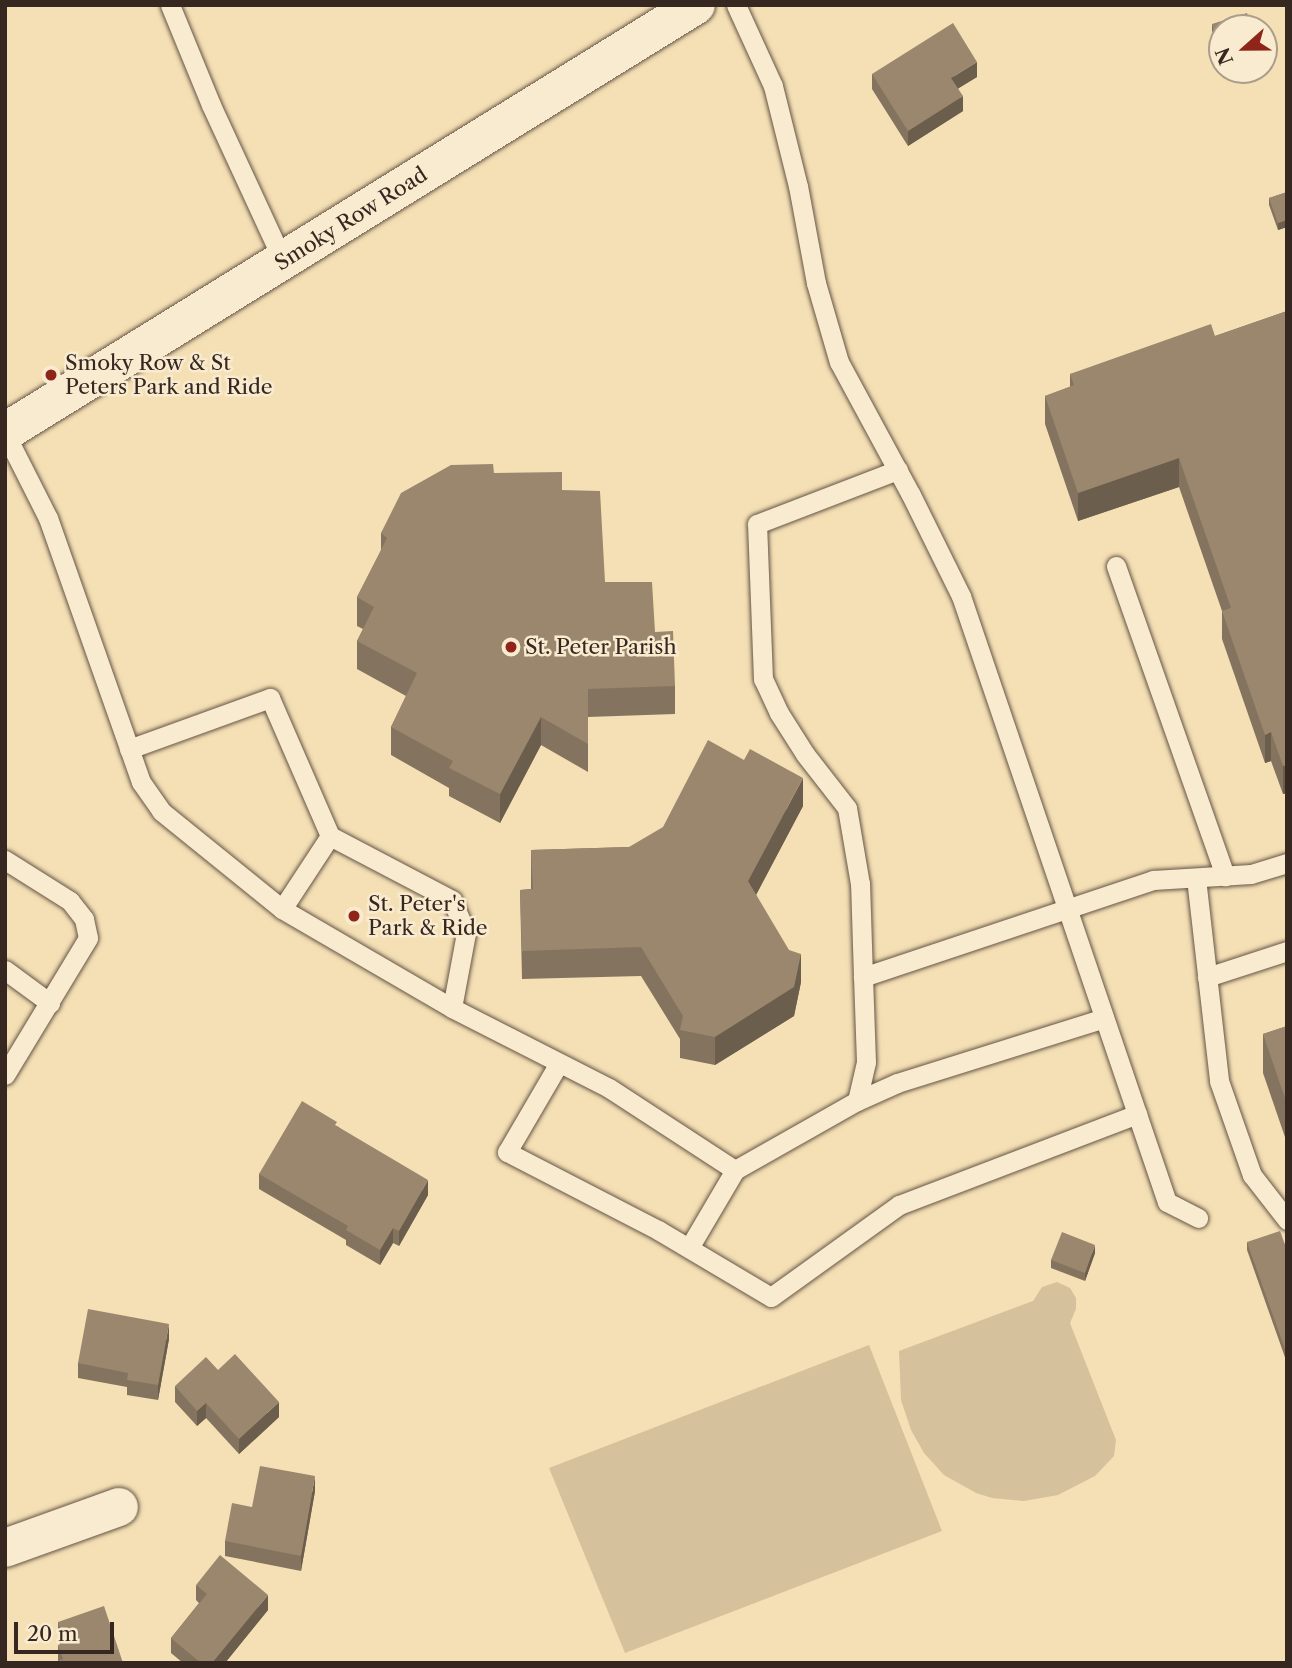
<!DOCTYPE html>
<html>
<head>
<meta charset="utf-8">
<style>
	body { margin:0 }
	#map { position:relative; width:1292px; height:1668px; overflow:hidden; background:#f5e0b5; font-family:"Libre Caslon Text",serif }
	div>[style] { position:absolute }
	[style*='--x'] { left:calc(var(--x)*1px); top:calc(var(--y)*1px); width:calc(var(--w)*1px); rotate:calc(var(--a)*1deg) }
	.green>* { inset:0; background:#d5c19c }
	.roads { filter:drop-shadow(0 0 2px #665546) drop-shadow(0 0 2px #665546) }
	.lane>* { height:19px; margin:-9.5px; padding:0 9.5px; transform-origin:9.5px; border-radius:9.5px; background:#f8ebcf }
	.street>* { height:38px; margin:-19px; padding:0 19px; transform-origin:19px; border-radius:19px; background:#f8ebcf }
	.secondary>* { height:38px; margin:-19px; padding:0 19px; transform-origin:19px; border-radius:19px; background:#f8ebcf }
	.wall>* { inset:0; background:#84745f }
	.shaded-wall>* { inset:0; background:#6c5e4d }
	.building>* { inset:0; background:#9a876e }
	.dots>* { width:19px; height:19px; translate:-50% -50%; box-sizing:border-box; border:4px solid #f8ebcf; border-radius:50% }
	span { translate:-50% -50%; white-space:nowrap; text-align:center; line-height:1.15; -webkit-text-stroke:5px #f8ebcf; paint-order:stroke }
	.street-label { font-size:21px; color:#372721 }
	.poi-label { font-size:21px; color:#372721 }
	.left { translate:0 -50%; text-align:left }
	.frame { position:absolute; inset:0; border:7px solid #372721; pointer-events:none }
	.north { position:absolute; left:1208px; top:14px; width:70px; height:70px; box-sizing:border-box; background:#f8ebcf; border:2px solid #ab9d89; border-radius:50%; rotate:249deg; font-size:19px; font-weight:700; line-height:28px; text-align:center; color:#372721 }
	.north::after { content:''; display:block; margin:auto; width:24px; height:32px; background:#8f2418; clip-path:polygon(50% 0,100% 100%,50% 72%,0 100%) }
	.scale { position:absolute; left:14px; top:1622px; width:100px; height:32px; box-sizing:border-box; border:4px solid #372721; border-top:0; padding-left:9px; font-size:21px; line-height:24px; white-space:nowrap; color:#372721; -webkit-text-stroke:5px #f8ebcf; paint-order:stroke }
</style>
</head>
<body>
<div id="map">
	<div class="green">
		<div style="clip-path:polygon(1057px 1282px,1070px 1288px,1076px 1298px,1076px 1309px,1070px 1323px,1116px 1440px,1114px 1456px,1095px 1476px,1058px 1495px,1024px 1501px,992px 1498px,976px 1493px,944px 1475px,924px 1453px,911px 1430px,901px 1400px,899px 1351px,1033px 1301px,1042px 1287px)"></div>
		<div style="clip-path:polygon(869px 1345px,942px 1531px,625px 1653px,549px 1468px)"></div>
	</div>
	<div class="roads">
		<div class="lane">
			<div style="--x:170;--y:5;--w:108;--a:67.7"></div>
			<div style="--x:211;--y:105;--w:172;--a:65.2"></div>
			<div style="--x:736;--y:5;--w:89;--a:65.4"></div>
			<div style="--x:773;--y:86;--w:103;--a:76"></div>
			<div style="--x:798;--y:186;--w:99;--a:79.5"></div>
			<div style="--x:816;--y:283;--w:82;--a:73.8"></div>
			<div style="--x:839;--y:362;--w:151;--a:61.6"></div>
			<div style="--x:911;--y:495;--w:113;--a:63.7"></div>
			<div style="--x:961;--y:596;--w:640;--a:71.23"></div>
			<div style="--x:1167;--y:1202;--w:35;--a:27"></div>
			<div style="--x:5;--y:433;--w:95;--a:63.2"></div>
			<div style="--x:48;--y:518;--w:280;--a:70.6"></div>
			<div style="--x:141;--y:782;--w:35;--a:55"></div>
			<div style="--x:161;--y:811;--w:156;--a:39"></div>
			<div style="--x:282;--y:909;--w:197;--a:30.2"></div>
			<div style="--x:452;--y:1008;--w:176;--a:27"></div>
			<div style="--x:609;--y:1088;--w:150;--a:33.1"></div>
			<div style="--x:735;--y:1170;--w:140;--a:-29.5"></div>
			<div style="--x:857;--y:1101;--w:44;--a:-24.2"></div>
			<div style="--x:897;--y:1083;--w:217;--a:-17.4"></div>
			<div style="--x:1116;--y:566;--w:329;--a:70.6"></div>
			<div style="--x:129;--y:749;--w:150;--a:-19.9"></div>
			<div style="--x:270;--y:698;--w:150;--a:66.5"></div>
			<div style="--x:330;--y:836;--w:87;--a:123.3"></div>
			<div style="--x:330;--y:836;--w:138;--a:27.7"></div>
			<div style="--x:452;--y:900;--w:36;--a:67"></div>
			<div style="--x:466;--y:933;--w:76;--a:100.6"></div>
			<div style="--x:5;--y:860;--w:77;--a:32.2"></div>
			<div style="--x:70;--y:901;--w:23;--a:52"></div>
			<div style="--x:84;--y:919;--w:19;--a:78"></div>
			<div style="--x:88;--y:938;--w:160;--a:121.2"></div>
			<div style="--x:1196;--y:878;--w:204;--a:83.5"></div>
			<div style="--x:1219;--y:1081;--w:100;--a:70.7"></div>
			<div style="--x:1252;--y:1175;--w:57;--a:52.1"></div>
			<div style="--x:5;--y:970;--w:56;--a:36.3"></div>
			<div style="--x:863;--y:977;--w:306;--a:-18.5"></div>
			<div style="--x:1153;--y:880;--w:98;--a:-3.5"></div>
			<div style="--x:1251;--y:874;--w:38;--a:-17"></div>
			<div style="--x:1207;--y:977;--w:84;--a:-18"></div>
			<div style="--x:559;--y:1063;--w:103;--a:120.3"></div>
			<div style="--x:507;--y:1152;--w:170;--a:27.3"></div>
			<div style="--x:658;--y:1230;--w:131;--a:30.7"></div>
			<div style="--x:771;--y:1297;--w:158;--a:-35.7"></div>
			<div style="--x:899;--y:1205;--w:255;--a:-20.9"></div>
			<div style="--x:857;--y:1101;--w:40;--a:-77"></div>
			<div style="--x:866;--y:1062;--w:85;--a:-92"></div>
			<div style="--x:863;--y:977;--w:93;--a:-91.8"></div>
			<div style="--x:860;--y:884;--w:77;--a:-99.7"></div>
			<div style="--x:847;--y:808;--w:68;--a:-127.9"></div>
			<div style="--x:805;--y:754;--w:49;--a:-122.4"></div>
			<div style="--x:779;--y:713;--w:38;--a:-115"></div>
			<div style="--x:763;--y:679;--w:155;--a:-92.2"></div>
			<div style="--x:757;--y:524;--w:151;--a:-21"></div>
			<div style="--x:689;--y:1248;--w:91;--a:-59.5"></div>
		</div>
		<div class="street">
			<div style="--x:5;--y:1548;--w:121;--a:-19.8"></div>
		</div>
		<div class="secondary">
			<div style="--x:5;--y:432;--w:812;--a:-31.71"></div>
		</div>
	</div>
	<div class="wall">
		<div style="clip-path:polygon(1212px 24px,1222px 28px,1222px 64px,1212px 31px)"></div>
		<div style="clip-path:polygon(872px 74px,977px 77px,958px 88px,963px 111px,908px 146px,872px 89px)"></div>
		<div style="clip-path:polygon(1287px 192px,1287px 227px,1278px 230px,1269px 205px,1269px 198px)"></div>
		<div style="clip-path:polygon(1287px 311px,1287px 793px,1283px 794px,1271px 761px,1265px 763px,1222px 639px,1222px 611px,1179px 487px,1078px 521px,1045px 424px,1045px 396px,1070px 387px,1070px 374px,1215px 336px)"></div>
		<div style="clip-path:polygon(494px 473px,562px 490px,605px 582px,655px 632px,675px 686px,675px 714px,588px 717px,588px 772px,541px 745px,500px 823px,449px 796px,449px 788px,391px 755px,391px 727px,406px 696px,357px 669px,357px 641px,363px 629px,357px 626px,357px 597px,381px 551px,381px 533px)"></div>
		<div style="clip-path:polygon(803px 806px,756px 895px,801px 982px,794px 1016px,715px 1065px,680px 1058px,680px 1039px,641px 976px,522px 979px,520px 890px,531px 889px,531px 850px,629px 847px)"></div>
		<div style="clip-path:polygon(1287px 1026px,1287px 1143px,1263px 1073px,1263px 1034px)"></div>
		<div style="clip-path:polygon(337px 1126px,428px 1195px,399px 1246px,393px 1243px,380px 1265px,346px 1245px,346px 1240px,259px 1189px,259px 1174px)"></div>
		<div style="clip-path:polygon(1247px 1242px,1287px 1250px,1287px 1363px,1247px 1250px)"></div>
		<div style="clip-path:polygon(1095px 1253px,1085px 1281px,1051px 1268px,1051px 1260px)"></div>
		<div style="clip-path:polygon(169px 1339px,158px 1400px,127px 1395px,127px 1387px,78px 1378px,78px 1363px)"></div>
		<div style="clip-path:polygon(175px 1386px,279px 1417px,239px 1454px,206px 1418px,197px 1426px,175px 1402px)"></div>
		<div style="clip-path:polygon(315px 1491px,301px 1571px,225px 1556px,225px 1541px,252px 1507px)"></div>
		<div style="clip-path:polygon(196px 1585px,268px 1610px,225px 1663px,183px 1663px,171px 1653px,171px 1638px,199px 1603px,196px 1600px)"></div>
		<div style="clip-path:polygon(58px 1622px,123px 1663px,58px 1661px,58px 1645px,60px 1645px,58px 1637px)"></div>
	</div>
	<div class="shaded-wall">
		<div style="clip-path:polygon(977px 62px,977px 77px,951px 93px,951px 78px)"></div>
		<div style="clip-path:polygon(1226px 70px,1248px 70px,1226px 77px)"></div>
		<div style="clip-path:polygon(963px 96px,963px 111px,908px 146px,908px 131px)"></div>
		<div style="clip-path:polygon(1287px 220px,1287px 227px,1278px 230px,1278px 223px)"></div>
		<div style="clip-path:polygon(1179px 458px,1179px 487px,1078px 521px,1078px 493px)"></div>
		<div style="clip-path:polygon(541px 717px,541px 745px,500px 823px,500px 794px)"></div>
		<div style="clip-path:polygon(1271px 732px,1271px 761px,1265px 763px,1265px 735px)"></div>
		<div style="clip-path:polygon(1287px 765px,1287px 793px,1283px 794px,1283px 766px)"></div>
		<div style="clip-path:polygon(803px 778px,803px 806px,748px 910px,748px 881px)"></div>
		<div style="clip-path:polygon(801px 954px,801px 982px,794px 1016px,715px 1065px,715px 1037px)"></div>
		<div style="clip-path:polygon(428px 1180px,428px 1195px,399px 1246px,399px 1231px)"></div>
		<div style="clip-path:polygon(393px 1228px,393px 1243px,380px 1265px,380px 1250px)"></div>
		<div style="clip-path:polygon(1095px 1245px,1095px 1253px,1085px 1281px,1085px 1273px)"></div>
		<div style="clip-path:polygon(169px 1324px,169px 1339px,158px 1400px,158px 1385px)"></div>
		<div style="clip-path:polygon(279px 1402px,279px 1417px,239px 1454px,239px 1439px)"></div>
		<div style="clip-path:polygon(206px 1403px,206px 1418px,197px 1426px,197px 1411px)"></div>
		<div style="clip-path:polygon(315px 1476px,315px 1491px,301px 1571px,301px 1556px)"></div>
		<div style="clip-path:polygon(268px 1595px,268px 1610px,225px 1663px,212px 1663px)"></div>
	</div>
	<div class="building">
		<div style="clip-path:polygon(1247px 13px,1252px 28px,1222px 28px,1222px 56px,1212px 24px)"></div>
		<div style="clip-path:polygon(953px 23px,977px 62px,951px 78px,963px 96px,908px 131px,872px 74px)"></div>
		<div style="clip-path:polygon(1287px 192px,1287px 220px,1278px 223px,1269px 198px)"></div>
		<div style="clip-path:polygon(1287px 311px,1287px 765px,1283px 766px,1271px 732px,1265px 735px,1222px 611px,1231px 608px,1179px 458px,1078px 493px,1045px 396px,1074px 385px,1070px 374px,1211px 324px,1215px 336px)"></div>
		<div style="clip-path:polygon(493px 464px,494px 473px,562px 472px,562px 490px,600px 491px,605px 582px,652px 582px,655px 632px,673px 631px,675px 686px,588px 689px,588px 744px,541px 717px,500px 794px,449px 768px,453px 761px,391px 727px,417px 673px,357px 641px,374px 607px,357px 597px,387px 538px,381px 533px,401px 493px,451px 465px)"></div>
		<div style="clip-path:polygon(708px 740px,744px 760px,750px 749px,803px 778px,748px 881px,789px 950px,801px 954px,794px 987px,715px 1037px,680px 1030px,683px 1016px,641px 947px,522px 951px,520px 890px,533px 889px,531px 850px,629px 847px,663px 827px)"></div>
		<div style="clip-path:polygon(1287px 1026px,1287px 1104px,1263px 1034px)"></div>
		<div style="clip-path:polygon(302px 1101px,337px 1122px,335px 1125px,428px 1180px,399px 1231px,393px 1228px,380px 1250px,346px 1230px,348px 1226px,259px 1174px)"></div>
		<div style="clip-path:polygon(1280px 1231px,1287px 1250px,1287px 1355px,1247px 1242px)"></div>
		<div style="clip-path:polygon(1062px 1232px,1095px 1245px,1085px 1273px,1051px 1260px)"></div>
		<div style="clip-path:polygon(88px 1309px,169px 1324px,158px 1385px,127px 1380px,128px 1373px,78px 1363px)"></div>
		<div style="clip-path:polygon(235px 1354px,279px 1402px,239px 1439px,206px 1403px,197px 1411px,175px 1386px,206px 1357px,218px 1370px)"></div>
		<div style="clip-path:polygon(260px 1466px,315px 1476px,301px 1556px,225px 1541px,232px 1503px,252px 1507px)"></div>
		<div style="clip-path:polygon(220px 1555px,268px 1595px,212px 1663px,201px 1663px,171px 1638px,207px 1594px,196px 1585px)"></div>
		<div style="clip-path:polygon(104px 1606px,123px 1663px,52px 1663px,63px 1659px,58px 1645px,65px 1643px,58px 1622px)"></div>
	</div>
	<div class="dots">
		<div style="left:51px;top:375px;background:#8f2418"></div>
		<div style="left:511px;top:647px;background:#8f2418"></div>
		<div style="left:354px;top:916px;background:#8f2418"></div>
	</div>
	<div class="street-label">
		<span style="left:351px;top:219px;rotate:-32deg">Smoky Row Road</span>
	</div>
	<div class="poi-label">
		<span class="left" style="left:65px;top:375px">Smoky Row &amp; St<br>Peters Park and Ride</span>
		<span class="left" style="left:525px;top:647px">St. Peter Parish</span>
		<span class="left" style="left:368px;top:916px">St. Peter's<br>Park &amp; Ride</span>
	</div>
	<div class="frame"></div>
	<div class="north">N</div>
	<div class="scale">20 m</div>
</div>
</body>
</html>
